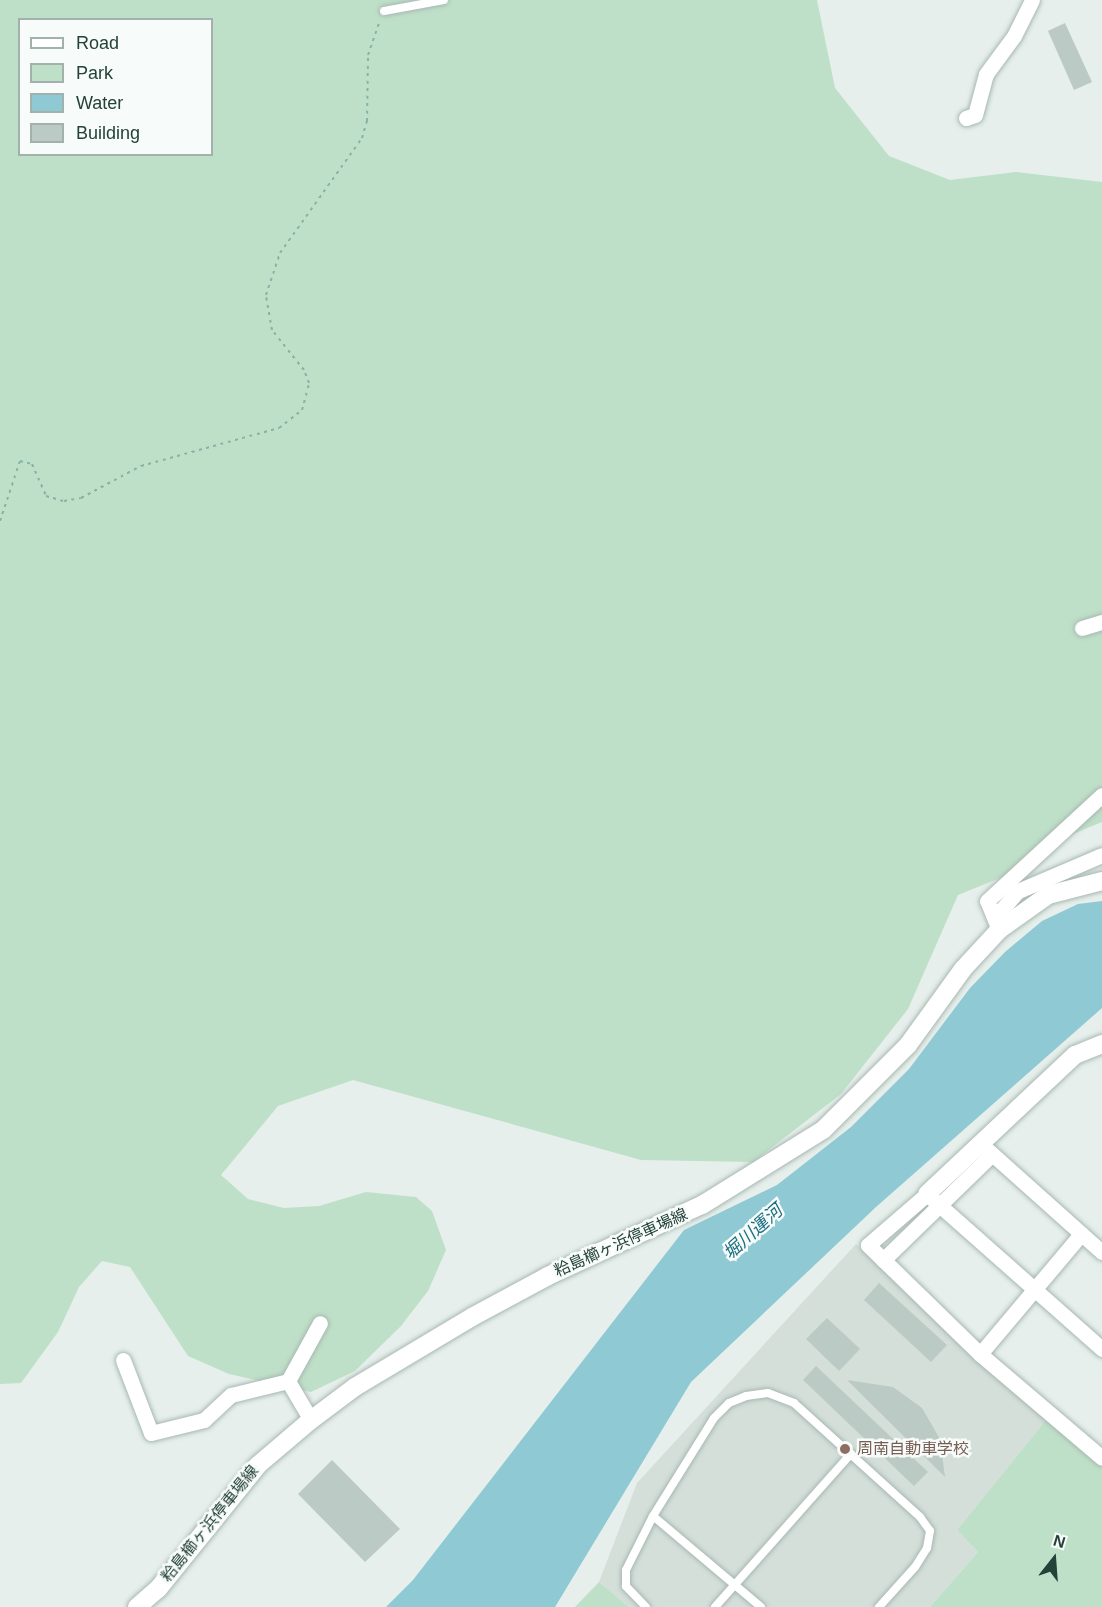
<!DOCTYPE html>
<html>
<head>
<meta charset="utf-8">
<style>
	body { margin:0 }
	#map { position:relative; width:1102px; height:1607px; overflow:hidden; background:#e6efeb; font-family:Helvetica,"Noto Sans JP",sans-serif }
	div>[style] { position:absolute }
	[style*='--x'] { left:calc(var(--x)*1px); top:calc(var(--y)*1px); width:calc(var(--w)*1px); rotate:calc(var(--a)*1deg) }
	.built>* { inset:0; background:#d4dfda }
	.green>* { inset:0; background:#bfe0c8 }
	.water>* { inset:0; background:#8ec9d4 }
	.building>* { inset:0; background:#bbcac4 }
	.path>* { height:2px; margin-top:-1px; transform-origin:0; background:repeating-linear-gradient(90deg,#86b3a5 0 3px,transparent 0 7.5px) }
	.roads { filter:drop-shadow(0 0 2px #a8b8b2) drop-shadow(0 0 2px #a8b8b2) }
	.lane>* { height:8px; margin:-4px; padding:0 4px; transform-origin:4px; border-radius:4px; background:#fff }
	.street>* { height:15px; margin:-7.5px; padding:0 7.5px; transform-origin:7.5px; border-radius:7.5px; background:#fff }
	.secondary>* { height:18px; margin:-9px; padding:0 9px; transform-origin:9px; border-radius:9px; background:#fff }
	.dots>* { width:16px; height:16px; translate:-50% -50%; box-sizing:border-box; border:3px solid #f7fbf9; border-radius:50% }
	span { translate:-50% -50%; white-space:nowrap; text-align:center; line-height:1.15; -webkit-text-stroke:5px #f7fbf9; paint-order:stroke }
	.street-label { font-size:16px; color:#24423a }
	.education-label { font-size:16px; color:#785e54 }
	.left { translate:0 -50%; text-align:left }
	.water-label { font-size:18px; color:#1c6f80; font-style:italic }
	.legend { position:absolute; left:18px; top:18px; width:195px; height:138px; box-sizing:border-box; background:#f7fbf9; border:2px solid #a3b1ad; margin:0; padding:8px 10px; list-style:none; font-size:18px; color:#24423a }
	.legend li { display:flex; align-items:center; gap:12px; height:30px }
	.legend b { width:30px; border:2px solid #a3b1ad }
	.north { position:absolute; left:1024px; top:1529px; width:60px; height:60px; -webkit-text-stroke:4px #f7fbf9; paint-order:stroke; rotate:17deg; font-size:16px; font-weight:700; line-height:24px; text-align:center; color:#24423a }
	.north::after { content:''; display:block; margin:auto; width:21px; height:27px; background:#24423a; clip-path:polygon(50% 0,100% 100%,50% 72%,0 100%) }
</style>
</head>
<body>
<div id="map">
	<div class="built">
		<div style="clip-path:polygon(856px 1244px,1050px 1415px,957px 1530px,978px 1552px,930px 1607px,629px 1607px,599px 1582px,637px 1483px)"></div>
	</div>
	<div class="green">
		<div style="clip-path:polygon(evenodd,0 0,817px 0,835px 88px,889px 156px,950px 180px,1016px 172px,1102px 182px,1102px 822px,1041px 847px,1010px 874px,958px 895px,908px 1009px,841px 1094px,753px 1162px,641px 1160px,353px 1080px,278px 1106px,221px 1175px,248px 1199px,284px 1208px,319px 1206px,366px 1192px,416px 1197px,432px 1211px,446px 1250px,428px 1291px,401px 1326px,355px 1371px,311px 1392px,229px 1374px,188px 1356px,130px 1267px,102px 1261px,79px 1287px,58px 1332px,21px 1383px,0 1384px,0 0,20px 20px,212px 20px,212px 154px,20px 154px,20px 20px)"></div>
		<div style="clip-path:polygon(1050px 1415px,1102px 1459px,1102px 1607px,930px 1607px,978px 1552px,957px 1530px)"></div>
		<div style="clip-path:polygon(599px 1582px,629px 1607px,575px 1607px)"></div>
	</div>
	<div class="water">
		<div style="clip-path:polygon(1102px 901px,1102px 1008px,876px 1207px,691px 1382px,555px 1607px,386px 1607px,413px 1580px,684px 1230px,777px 1185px,851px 1127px,909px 1069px,970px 988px,1005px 952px,1042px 921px,1078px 904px)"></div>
	</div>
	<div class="building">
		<div style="clip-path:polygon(1065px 23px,1092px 82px,1074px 90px,1048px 31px)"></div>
		<div style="clip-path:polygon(879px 1283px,947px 1345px,931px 1362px,864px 1300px)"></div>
		<div style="clip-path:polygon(827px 1318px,860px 1349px,839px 1371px,806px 1339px)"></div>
		<div style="clip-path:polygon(816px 1366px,928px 1472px,914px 1486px,803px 1380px)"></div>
		<div style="clip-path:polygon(847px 1380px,893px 1387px,922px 1408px,940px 1439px,945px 1477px)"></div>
		<div style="clip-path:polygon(332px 1460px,400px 1529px,365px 1562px,298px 1494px)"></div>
	</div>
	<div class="path">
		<div style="--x:0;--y:521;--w:63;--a:-71.6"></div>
		<div style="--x:20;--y:461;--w:12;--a:14"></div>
		<div style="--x:32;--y:464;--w:35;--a:66"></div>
		<div style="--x:46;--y:496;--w:19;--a:16"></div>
		<div style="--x:64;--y:501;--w:17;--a:-10"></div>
		<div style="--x:81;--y:498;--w:68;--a:-28.1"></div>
		<div style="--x:141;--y:466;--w:143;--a:-15.4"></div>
		<div style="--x:279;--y:428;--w:29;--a:-38"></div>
		<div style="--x:302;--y:410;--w:28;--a:-75"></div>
		<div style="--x:309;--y:383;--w:14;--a:-111"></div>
		<div style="--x:304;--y:370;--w:51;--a:-128.7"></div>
		<div style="--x:272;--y:330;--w:36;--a:-100"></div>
		<div style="--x:266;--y:295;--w:44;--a:-71.6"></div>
		<div style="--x:280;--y:253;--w:141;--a:-54.5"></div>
		<div style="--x:362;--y:138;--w:18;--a:-74"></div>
		<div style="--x:367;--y:121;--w:66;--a:-89.1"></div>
		<div style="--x:368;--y:55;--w:37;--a:-71"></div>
	</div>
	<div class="roads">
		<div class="lane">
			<div style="--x:384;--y:11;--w:61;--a:-10.4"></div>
			<div style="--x:653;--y:1516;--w:141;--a:40.1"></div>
			<div style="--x:646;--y:1607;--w:29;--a:-134"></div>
			<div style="--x:626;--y:1586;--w:16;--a:-90"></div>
			<div style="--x:626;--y:1570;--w:60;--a:-63.4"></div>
			<div style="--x:653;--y:1516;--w:115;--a:-58.1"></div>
			<div style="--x:714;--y:1418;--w:21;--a:-45"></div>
			<div style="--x:729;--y:1403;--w:18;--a:-22"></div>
			<div style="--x:746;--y:1396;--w:22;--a:-8"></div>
			<div style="--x:768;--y:1393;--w:28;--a:21"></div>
			<div style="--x:794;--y:1403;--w:170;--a:42.1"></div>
			<div style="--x:920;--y:1517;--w:17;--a:54"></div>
			<div style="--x:930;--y:1531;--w:17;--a:100"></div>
			<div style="--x:927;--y:1548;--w:22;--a:122"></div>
			<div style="--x:915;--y:1567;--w:54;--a:132"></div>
			<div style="--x:715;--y:1607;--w:205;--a:-48.4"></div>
		</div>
		<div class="street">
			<div style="--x:966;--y:118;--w:9;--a:-18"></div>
			<div style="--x:975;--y:115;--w:42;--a:-75"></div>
			<div style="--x:986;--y:74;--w:47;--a:-53.6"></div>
			<div style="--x:1014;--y:36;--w:40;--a:-63.4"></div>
			<div style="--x:1082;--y:628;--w:21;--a:-17"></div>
			<div style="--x:996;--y:916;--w:33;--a:-49"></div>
			<div style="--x:1018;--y:891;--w:91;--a:-23.2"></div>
			<div style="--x:999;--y:930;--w:31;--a:-112"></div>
			<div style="--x:987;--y:901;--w:156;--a:-42.7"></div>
			<div style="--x:981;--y:1144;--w:162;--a:41.8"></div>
			<div style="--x:883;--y:1260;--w:152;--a:-44.2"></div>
			<div style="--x:1102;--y:1349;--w:234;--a:-138.5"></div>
			<div style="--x:927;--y:1194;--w:78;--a:139.2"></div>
			<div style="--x:868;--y:1245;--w:156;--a:44.2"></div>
			<div style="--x:980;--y:1354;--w:160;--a:40.4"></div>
			<div style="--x:980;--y:1354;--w:157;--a:-49.9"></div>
			<div style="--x:123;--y:1360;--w:78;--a:69"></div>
			<div style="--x:151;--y:1433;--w:55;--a:-13.8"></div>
			<div style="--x:204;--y:1420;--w:37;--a:-43"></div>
			<div style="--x:231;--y:1395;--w:59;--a:-13.8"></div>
			<div style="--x:288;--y:1381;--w:66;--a:-61.1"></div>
			<div style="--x:288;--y:1381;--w:45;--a:59.5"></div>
		</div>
		<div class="secondary">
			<div style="--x:927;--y:1194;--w:203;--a:-43.2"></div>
			<div style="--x:1075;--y:1055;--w:29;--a:-22"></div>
			<div style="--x:137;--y:1607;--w:28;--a:-41"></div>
			<div style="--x:158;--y:1589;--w:159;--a:-51.1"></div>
			<div style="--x:258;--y:1465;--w:70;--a:-40.3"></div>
			<div style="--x:311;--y:1420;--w:55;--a:-36.9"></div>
			<div style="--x:355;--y:1387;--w:136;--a:-30.9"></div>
			<div style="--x:472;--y:1317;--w:86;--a:-28.3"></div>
			<div style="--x:548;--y:1276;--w:170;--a:-24.8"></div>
			<div style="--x:702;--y:1205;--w:142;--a:-31.8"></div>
			<div style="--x:823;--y:1130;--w:120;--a:-45"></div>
			<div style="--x:908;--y:1045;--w:94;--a:-54.1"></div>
			<div style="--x:963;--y:969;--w:53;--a:-47.3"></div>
			<div style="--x:999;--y:930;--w:60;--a:-35.5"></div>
			<div style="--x:1048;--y:895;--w:56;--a:-14.5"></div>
		</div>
	</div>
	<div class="dots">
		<div style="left:845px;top:1449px;background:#8d6e63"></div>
	</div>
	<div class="street-label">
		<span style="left:621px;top:1243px;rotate:-24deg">粭島櫛ヶ浜停車場線</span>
		<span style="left:210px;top:1524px;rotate:-51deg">粭島櫛ヶ浜停車場線</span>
	</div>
	<div class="education-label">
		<span class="left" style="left:857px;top:1449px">周南自動車学校</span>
	</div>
	<div class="water-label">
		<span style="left:753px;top:1232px;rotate:-42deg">堀川運河</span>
	</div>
	<ul class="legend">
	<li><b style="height:8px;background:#fff"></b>Road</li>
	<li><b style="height:16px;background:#bfe0c8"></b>Park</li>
	<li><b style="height:16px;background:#8ec9d4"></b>Water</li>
	<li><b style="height:16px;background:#bbcac4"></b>Building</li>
	</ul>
	<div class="north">N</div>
</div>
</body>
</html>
